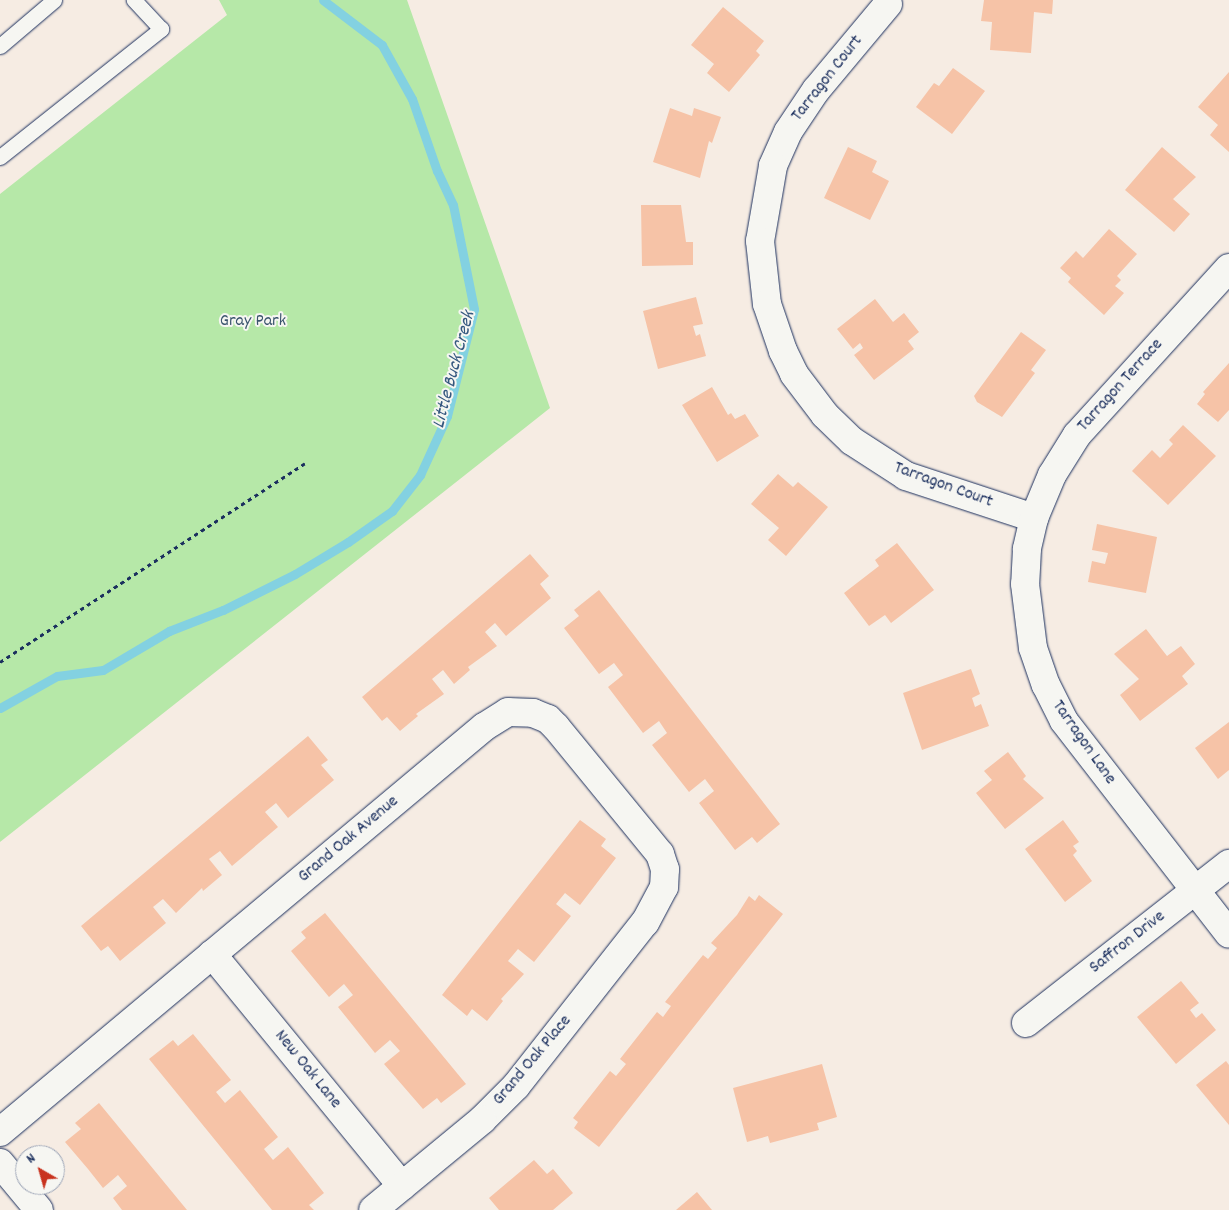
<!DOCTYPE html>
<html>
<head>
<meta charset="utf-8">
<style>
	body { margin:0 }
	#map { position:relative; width:1229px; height:1210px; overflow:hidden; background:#f6ece3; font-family:Dekko,sans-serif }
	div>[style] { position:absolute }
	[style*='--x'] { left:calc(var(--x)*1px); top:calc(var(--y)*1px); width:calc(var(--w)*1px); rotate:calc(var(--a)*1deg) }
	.green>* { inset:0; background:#b6e8a8 }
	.stream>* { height:9px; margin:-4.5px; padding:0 4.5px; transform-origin:4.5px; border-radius:4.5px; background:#83d1e1 }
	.building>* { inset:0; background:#f6c3a7 }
	.path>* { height:3px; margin-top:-1.5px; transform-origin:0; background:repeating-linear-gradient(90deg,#1b2f5e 0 4px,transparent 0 8px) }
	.roads { filter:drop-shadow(0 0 1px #1b2f5e) drop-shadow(0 0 1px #1b2f5e) }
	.lane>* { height:15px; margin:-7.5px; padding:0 7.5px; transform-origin:7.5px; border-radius:7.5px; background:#f6f6f2 }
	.street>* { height:28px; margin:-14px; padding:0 14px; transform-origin:14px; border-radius:14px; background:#f6f6f2 }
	span { translate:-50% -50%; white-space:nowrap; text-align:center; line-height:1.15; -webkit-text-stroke:4px #f6f6f2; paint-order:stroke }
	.street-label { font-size:18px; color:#1b2f5e }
	.park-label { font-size:18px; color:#3a546d }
	.water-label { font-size:19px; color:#35587f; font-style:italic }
	.north { position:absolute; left:15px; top:1145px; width:50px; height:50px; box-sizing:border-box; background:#f6f6f2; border:1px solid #9ea6b7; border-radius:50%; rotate:322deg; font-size:14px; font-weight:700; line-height:20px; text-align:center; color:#1b2f5e }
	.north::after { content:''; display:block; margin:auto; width:18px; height:22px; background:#c8321e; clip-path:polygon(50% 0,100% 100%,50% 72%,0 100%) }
</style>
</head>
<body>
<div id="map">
	<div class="green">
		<div style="clip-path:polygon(219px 0,407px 0,550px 408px,0 842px,0 194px,227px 15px)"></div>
	</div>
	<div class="stream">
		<div style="--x:0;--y:708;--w:65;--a:-29.3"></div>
		<div style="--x:57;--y:676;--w:46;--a:-7.4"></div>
		<div style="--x:103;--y:670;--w:77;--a:-30.6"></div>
		<div style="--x:169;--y:631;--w:58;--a:-21.3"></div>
		<div style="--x:223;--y:610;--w:80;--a:-26.6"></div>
		<div style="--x:295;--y:574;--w:62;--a:-31.1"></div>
		<div style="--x:348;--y:542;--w:54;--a:-35.2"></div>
		<div style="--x:392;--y:511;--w:46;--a:-52.1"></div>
		<div style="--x:420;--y:475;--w:65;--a:-65.4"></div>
		<div style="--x:447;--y:416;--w:110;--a:-75.8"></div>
		<div style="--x:474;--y:309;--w:106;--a:-101.4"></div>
		<div style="--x:453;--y:205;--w:38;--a:-115"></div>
		<div style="--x:437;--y:171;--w:76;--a:-109.1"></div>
		<div style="--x:412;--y:99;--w:62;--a:-119.1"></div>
		<div style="--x:382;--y:45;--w:74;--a:-142.7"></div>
	</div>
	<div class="building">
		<div style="clip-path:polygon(984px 0,1053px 0,1052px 14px,1034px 12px,1031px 53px,990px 50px,992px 22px,981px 21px)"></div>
		<div style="clip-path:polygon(723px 7px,764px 41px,756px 51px,760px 55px,729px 92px,707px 73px,714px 64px,691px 45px)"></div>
		<div style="clip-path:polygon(953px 68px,985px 91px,952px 134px,916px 107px,934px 83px,939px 86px)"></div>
		<div style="clip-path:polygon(1229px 72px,1229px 152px,1210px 135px,1218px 125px,1198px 107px)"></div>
		<div style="clip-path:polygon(670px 108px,692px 116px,694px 108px,721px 117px,712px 143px,709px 141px,700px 178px,653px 162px)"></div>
		<div style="clip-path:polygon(848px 147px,877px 161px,872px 172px,889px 181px,870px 220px,824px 198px)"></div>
		<div style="clip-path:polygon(1162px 147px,1196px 177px,1173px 199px,1190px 214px,1174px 232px,1125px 190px)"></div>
		<div style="clip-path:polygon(641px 205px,681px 205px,686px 242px,693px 242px,693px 265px,642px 266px)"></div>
		<div style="clip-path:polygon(1109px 229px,1137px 254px,1117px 276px,1121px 280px,1115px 286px,1124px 293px,1104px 315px,1068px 282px,1071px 278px,1060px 268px,1076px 251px,1083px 258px)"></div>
		<div style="clip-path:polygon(696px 297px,703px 324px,693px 326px,696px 336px,700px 334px,706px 356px,658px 369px,643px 311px)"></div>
		<div style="clip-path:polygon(875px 299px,893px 322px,904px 313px,919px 332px,908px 341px,914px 349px,874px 380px,854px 355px,863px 348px,860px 343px,853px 349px,837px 329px)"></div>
		<div style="clip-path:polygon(1021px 332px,1046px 350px,1031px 370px,1035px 373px,1002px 417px,977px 402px,974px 396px)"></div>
		<div style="clip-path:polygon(1229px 363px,1229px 410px,1218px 422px,1197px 404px,1205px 394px,1203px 392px)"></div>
		<div style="clip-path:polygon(712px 387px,728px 415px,731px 413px,735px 419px,745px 414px,759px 436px,717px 462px,682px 405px)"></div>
		<div style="clip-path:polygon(1183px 425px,1216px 456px,1168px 505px,1132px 471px,1152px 450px,1160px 458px,1173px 444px,1169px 440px)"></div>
		<div style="clip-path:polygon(778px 474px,793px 487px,798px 482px,828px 507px,786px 556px,768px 540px,779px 528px,751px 504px)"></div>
		<div style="clip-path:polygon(1097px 524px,1157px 537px,1146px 593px,1088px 582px,1092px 561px,1105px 564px,1108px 553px,1092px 550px)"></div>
		<div style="clip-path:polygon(897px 543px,934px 590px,891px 623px,885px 615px,869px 626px,844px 593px,879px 566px,875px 560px)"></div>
		<div style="clip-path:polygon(530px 554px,549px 576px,540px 584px,551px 598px,506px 636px,495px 623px,485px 632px,497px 646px,468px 667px,470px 670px,454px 684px,443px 670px,432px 679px,444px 694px,416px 714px,418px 716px,400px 731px,387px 717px,382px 721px,362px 697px)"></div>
		<div style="clip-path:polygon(599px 590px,780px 824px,757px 843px,752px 837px,735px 850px,699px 803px,714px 791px,705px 779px,689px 792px,652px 745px,667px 733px,659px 721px,643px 733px,608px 687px,623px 675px,614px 663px,599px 674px,564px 628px,579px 616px,574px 610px)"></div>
		<div style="clip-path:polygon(1146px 629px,1167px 656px,1181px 646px,1195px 664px,1182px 676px,1188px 684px,1140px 721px,1120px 695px,1139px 679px,1114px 654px)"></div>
		<div style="clip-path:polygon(971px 669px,980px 694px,972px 698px,975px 707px,981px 704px,989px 726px,922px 750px,903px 693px)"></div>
		<div style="clip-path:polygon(1229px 722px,1229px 770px,1218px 779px,1195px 748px)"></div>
		<div style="clip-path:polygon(308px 736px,328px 760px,321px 765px,334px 780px,288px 818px,276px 803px,265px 812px,278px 827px,232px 866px,220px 851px,209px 859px,222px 875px,203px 891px,202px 888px,176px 913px,163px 899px,153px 907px,166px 923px,120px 961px,108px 946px,101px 951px,81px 926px)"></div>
		<div style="clip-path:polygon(1008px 752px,1026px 776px,1023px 779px,1044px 798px,1005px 829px,976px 793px,992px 780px,984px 771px)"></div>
		<div style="clip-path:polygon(580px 820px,606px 839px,601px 846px,616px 858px,580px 905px,565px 893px,556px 904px,571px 916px,534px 962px,518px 949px,508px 961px,524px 974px,501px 999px,503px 1001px,487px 1021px,472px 1009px,467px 1016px,442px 995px)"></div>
		<div style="clip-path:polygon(1063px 820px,1079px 842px,1073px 846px,1077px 851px,1073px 855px,1092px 881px,1065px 902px,1025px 849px)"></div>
		<div style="clip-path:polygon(759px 895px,783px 914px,599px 1147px,574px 1128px,578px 1122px,573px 1118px,610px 1071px,616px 1076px,626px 1064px,620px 1059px,657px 1012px,663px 1017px,671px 1006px,665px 1002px,703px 955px,708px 959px,717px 948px,711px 943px,737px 915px,749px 896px,755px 901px)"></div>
		<div style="clip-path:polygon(325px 913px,466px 1084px,441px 1103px,437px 1098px,423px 1109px,384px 1064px,400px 1051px,390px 1040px,375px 1053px,338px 1007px,353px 995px,344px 984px,329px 997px,291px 951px,306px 938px,301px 932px)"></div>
		<div style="clip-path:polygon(1181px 981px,1199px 1003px,1190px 1010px,1196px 1018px,1202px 1013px,1216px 1030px,1176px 1064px,1137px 1017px)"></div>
		<div style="clip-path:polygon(193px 1034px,231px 1080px,216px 1092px,225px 1103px,240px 1090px,278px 1137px,264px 1149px,273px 1160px,288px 1147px,324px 1193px,309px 1205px,314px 1210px,272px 1210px,149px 1059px,173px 1040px,178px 1046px)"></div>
		<div style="clip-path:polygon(1226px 1061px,1229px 1065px,1229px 1125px,1196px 1085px)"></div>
		<div style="clip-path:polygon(822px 1064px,837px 1117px,817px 1123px,819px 1130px,770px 1143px,768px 1136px,747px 1142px,733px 1088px)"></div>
		<div style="clip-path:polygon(99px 1103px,187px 1210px,122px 1210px,113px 1198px,127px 1186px,118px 1175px,103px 1188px,88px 1169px,65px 1142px,81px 1129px,75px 1123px)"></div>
		<div style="clip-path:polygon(534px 1160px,547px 1174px,553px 1169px,573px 1193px,553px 1210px,499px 1210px,489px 1198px)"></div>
		<div style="clip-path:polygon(697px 1192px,712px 1210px,676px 1210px)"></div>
	</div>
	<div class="path">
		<div style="--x:0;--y:662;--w:364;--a:-33.1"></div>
	</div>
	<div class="roads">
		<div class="lane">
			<div style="--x:0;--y:46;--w:71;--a:-40.4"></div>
			<div style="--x:0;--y:157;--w:206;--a:-38.5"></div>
			<div style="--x:161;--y:29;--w:40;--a:-133"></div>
		</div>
		<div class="street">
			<div style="--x:888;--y:4;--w:112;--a:129.9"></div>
			<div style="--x:816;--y:90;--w:50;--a:123.7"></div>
			<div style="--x:788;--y:132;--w:37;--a:114"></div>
			<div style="--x:773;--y:166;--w:76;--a:99.8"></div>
			<div style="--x:760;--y:241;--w:63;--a:83.7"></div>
			<div style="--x:767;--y:304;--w:50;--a:71.2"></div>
			<div style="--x:783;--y:351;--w:25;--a:64"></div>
			<div style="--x:794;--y:374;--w:51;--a:52.9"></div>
			<div style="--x:825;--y:415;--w:37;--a:44"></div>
			<div style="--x:852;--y:441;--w:64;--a:32.9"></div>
			<div style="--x:906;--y:476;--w:135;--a:18.2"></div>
			<div style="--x:1229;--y:268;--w:226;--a:132.3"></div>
			<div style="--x:1077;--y:435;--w:47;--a:122"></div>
			<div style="--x:1052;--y:475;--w:47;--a:112.7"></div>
			<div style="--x:1034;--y:518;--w:32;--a:103"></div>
			<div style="--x:1027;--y:549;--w:35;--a:93"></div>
			<div style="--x:1025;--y:584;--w:64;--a:82.9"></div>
			<div style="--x:1033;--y:648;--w:39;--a:71"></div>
			<div style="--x:1046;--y:685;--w:40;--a:63.4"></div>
			<div style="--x:1064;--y:721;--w:269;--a:52.2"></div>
			<div style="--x:212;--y:954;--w:300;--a:50.7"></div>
			<div style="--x:1026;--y:1023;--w:258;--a:-38.1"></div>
			<div style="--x:0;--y:1132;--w:631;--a:-39.92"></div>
			<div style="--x:484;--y:727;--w:28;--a:-32"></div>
			<div style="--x:508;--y:712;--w:25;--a:2"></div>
			<div style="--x:533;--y:713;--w:16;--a:22"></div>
			<div style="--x:548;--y:719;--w:11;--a:45"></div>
			<div style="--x:556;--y:727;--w:164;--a:50.7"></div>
			<div style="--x:660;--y:854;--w:16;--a:72"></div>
			<div style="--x:665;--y:869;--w:18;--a:93"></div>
			<div style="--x:664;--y:887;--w:40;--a:118"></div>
			<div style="--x:645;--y:922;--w:209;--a:128.2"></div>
			<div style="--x:516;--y:1086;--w:48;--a:135"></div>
			<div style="--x:482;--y:1120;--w:141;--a:140.5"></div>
			<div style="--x:0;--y:1163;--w:61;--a:50.3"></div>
		</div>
	</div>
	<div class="street-label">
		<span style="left:828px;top:79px;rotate:-52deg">Tarragon Court</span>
		<span style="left:1121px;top:386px;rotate:-48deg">Tarragon Terrace</span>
		<span style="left:943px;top:486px;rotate:20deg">Tarragon Court</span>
		<span style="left:1083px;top:743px;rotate:55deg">Tarragon Lane</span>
		<span style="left:349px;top:840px;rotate:-40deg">Grand Oak Avenue</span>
		<span style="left:1128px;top:943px;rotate:-38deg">Saffron Drive</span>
		<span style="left:533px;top:1061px;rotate:-50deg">Grand Oak Place</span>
		<span style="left:307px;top:1070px;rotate:51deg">New Oak Lane</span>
	</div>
	<div class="park-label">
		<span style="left:253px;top:322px">Gray Park</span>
	</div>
	<div class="water-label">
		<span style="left:455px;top:370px;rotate:-75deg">Little Buck Creek</span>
	</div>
	<div class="north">N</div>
</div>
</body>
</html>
